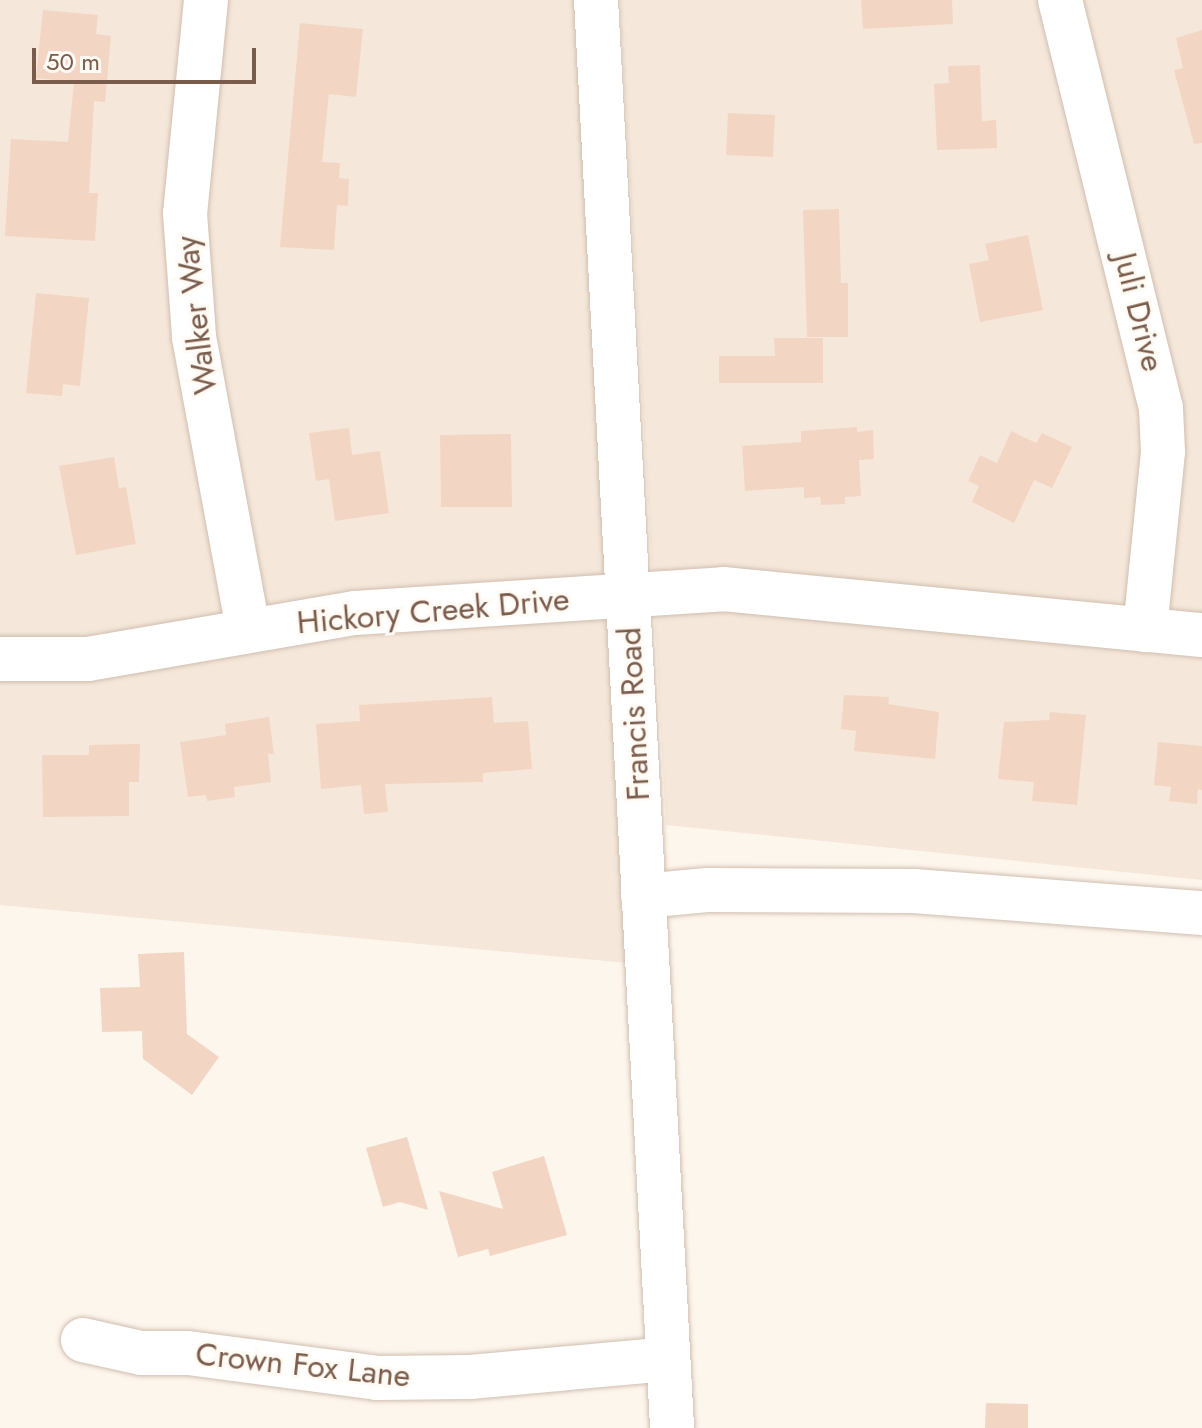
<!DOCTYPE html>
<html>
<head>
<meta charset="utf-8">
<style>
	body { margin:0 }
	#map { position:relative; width:1202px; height:1428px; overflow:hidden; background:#fdf6ec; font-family:Jost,sans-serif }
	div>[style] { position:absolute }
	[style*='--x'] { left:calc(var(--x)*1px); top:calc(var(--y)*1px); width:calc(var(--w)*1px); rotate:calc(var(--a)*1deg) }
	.residential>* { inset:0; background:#f5e8da }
	.building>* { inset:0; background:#f3d5c3 }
	.roads { filter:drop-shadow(0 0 2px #d1beb0) drop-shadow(0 0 2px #d1beb0) }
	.minor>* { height:44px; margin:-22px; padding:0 22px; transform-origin:22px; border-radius:22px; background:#fff }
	span { translate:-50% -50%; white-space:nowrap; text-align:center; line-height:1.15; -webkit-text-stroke:6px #fffaf3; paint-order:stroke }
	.street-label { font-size:32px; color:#7a5c4d }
	.scale { position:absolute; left:32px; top:48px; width:224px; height:36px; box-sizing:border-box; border:4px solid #7a5c4d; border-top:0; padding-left:10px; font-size:24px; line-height:28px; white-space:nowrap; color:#7a5c4d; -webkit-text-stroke:6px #fffaf3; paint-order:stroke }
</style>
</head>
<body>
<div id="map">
	<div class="residential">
		<div style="clip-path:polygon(0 0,589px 0,638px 964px,0 905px)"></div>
		<div style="clip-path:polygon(620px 0,1202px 0,1202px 880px,666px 825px)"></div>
	</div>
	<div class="building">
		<div style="clip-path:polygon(861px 0,952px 0,953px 24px,863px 29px)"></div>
		<div style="clip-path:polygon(43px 10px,98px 15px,96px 34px,111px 36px,105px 102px,94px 101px,89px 193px,98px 193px,95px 241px,5px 236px,11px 139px,68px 142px,74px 82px,36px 78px)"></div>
		<div style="clip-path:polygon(300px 23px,363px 29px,356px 97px,329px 94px,322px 162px,340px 163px,339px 178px,349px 179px,348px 206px,337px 205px,334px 250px,280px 247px)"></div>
		<div style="clip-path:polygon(1202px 30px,1202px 143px,1194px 144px,1174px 70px,1183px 68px,1176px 38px)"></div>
		<div style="clip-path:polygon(980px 65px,982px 121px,996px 120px,997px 148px,937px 150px,934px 84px,949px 83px,948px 66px)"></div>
		<div style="clip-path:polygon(728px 113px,775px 115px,773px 157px,726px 155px)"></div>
		<div style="clip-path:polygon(839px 209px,841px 283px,848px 283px,848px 337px,807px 337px,803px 210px)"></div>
		<div style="clip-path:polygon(1028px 235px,1043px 310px,980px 322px,969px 264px,989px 260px,985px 244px)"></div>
		<div style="clip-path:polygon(36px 293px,89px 298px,80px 386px,63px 384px,62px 396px,26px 393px)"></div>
		<div style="clip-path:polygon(774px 338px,823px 338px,823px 383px,719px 383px,719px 356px,775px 356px)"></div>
		<div style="clip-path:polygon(857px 427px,857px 432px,873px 430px,874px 459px,859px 460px,861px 496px,845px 497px,845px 504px,821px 505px,820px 497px,804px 498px,804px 487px,745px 491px,742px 446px,801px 442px,801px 431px)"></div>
		<div style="clip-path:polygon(349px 428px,352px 455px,380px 451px,389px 513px,335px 521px,329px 479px,316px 481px,309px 433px)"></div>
		<div style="clip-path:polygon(1011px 431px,1036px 443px,1042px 433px,1072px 447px,1052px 488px,1034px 480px,1014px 523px,972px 502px,979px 486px,968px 481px,980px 455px,997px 463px)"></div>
		<div style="clip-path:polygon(511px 434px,512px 507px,441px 507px,440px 435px)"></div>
		<div style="clip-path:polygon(114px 457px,119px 488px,126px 487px,136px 544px,76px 555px,59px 466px)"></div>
		<div style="clip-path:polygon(844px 695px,889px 697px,888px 704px,939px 712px,935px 759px,854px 751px,856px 731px,841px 729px)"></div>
		<div style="clip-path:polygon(492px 697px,494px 723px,528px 721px,532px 769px,483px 773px,483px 782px,385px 784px,388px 812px,364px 814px,361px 785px,321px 789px,316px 724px,360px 721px,359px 705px)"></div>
		<div style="clip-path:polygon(1050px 712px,1086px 715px,1077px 805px,1032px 801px,1034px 782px,998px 779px,1004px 722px,1049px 720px)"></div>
		<div style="clip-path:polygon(269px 717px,274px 754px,268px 754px,271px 782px,234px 787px,235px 797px,207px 801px,206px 795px,188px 797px,180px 742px,226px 735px,225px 724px)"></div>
		<div style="clip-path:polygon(1158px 742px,1202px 746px,1202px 790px,1198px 789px,1197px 804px,1169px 801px,1171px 787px,1154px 785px)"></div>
		<div style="clip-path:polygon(140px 744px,139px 782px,129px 782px,129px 816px,43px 817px,42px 755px,89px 755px,89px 745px)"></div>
		<div style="clip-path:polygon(184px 952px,187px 1034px,219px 1057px,192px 1095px,143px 1059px,142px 1031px,102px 1032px,100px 988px,140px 987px,138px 954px)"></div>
		<div style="clip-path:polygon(407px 1137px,428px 1210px,400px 1202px,383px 1207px,366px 1148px)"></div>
		<div style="clip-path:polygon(544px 1156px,567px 1235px,490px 1256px,488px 1249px,458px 1257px,439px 1191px,503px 1209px,492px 1172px)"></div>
		<div style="clip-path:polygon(986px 1403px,1028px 1404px,1028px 1428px,985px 1428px)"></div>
	</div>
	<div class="roads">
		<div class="minor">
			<div style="--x:206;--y:0;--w:214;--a:95.6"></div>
			<div style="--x:185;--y:213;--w:124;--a:85.8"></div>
			<div style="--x:194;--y:337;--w:296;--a:79.5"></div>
			<div style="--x:596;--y:0;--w:1430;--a:86.95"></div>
			<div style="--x:1060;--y:0;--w:420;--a:76.1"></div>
			<div style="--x:1161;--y:408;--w:44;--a:87.4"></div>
			<div style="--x:1163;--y:452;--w:179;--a:95.8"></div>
			<div style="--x:0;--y:659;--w:88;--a:0"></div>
			<div style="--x:88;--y:659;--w:271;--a:-9.8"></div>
			<div style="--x:355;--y:613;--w:369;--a:-3.7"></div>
			<div style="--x:723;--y:589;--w:481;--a:5.5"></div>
			<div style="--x:643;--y:896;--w:64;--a:-5.4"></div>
			<div style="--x:707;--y:890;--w:207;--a:0.3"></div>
			<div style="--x:914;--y:891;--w:289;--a:4.4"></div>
			<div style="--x:83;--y:1340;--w:59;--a:12.6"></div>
			<div style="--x:141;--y:1353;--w:47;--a:0"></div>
			<div style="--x:188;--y:1353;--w:191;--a:7.5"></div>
			<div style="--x:377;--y:1378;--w:93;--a:-0.6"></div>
			<div style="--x:470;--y:1377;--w:198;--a:-5.2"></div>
		</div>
	</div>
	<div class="street-label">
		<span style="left:1139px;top:312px;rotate:76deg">Juli Drive</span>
		<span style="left:196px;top:315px;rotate:-97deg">Walker Way</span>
		<span style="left:433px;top:611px;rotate:-5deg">Hickory Creek Drive</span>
		<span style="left:634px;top:714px;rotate:-93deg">Francis Road</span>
		<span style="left:303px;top:1365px;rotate:6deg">Crown Fox Lane</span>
	</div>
	<div class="scale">50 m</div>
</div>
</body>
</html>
